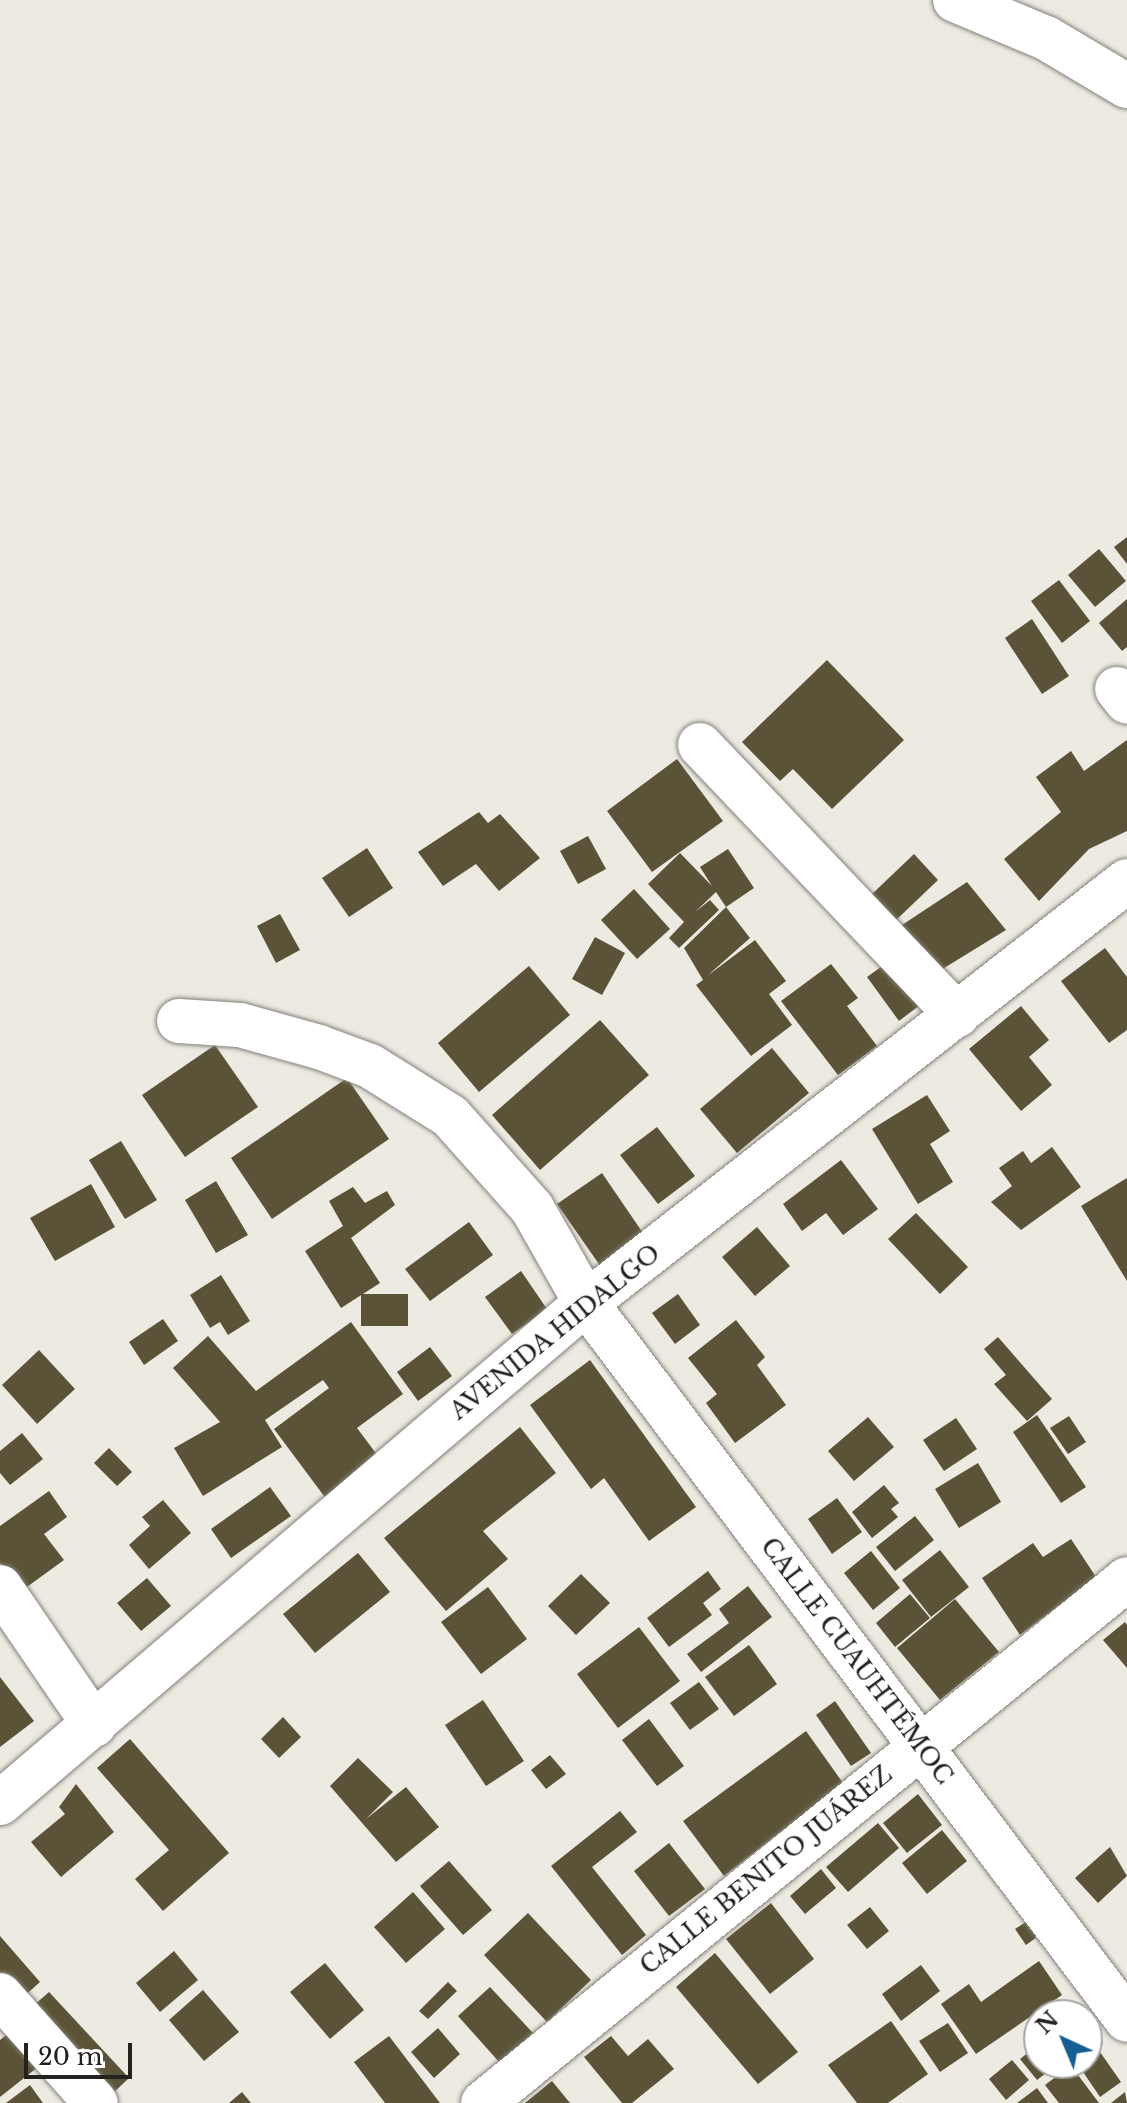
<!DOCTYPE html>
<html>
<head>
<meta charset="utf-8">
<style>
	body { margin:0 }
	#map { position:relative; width:1127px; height:2103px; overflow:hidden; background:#edeae2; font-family:"Libre Baskerville",serif }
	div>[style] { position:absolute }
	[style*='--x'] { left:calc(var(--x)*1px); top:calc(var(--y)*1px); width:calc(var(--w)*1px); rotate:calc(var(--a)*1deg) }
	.building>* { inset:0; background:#5b5337 }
	.roads { filter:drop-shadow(0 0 2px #83817a) drop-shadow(0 0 2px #83817a) }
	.minor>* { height:44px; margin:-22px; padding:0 22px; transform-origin:22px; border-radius:22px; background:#fff }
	span { translate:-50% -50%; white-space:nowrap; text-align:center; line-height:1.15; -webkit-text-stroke:8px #fff; paint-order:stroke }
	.street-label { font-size:24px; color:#23221f }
	.north { position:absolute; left:1023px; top:1999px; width:80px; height:80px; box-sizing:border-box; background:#fff; border:2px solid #a7a7a5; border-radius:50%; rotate:316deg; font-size:22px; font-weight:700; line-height:32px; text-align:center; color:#23221f }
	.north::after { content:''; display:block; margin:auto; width:28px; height:36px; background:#155f93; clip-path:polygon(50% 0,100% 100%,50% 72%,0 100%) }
	.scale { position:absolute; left:24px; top:2043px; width:108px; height:36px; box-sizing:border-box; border:4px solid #23221f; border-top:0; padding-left:10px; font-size:24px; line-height:28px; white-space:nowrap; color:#23221f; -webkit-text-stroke:6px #fff; paint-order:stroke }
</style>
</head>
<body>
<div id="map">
	<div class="building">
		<div style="clip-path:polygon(1127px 537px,1127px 564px,1114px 547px)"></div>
		<div style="clip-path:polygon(1099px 549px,1126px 581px,1095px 607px,1068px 575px)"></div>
		<div style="clip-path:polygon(1059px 580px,1090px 621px,1062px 643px,1031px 601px)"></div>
		<div style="clip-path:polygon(1127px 599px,1127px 647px,1122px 651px,1099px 623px)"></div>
		<div style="clip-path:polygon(1032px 619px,1069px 676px,1042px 694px,1005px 638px)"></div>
		<div style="clip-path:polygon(827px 660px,904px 740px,832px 809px,793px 769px,780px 781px,742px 742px)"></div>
		<div style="clip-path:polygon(1127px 740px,1127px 831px,1089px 849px,1039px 901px,1004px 859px,1061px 812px,1036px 777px,1071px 751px,1084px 771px)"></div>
		<div style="clip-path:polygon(677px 759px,723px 821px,652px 872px,607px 811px)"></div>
		<div style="clip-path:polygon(479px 812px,488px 823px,500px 814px,540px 858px,499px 891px,476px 864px,443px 886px,418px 852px)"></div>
		<div style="clip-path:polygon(588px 836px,606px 869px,578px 884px,560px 851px)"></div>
		<div style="clip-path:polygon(367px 848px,393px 888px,349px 917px,322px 878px)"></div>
		<div style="clip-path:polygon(728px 849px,754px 888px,726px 907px,716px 892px,695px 912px,710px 900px,719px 910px,679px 948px,669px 938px,684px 922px,648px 884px,680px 853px,712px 886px,700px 867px)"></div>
		<div style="clip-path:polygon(914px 854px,938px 880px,894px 922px,870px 896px)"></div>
		<div style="clip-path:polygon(967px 882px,1006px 930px,936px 973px,899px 927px)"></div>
		<div style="clip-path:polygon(634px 889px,670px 929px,637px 959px,601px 920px)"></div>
		<div style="clip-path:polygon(726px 907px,750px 938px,707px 976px,755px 940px,786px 981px,769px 994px,792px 1025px,751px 1056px,696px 985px,703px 980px,684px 948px)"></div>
		<div style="clip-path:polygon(280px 914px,300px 950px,276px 963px,257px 926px)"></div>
		<div style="clip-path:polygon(595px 937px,625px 953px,602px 995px,572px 979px)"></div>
		<div style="clip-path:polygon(1105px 948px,1127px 977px,1127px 1030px,1109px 1043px,1061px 981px)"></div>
		<div style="clip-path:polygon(892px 959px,924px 1002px,899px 1021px,867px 977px)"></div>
		<div style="clip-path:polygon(831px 964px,858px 998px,847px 1006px,877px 1046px,838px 1075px,781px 1001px)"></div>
		<div style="clip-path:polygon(529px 966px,570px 1015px,479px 1092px,438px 1043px)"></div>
		<div style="clip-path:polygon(1021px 1006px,1049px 1040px,1029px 1057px,1052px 1085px,1021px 1111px,969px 1049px)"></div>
		<div style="clip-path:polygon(600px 1020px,649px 1075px,540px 1170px,492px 1115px)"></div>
		<div style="clip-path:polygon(215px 1045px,258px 1107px,185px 1157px,142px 1095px)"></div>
		<div style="clip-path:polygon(772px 1048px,809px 1093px,737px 1153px,700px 1109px)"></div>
		<div style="clip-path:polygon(347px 1078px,389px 1139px,272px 1219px,231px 1158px)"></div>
		<div style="clip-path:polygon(927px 1095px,950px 1131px,930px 1144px,953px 1182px,918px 1204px,872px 1129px)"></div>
		<div style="clip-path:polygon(657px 1127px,695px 1176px,658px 1204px,620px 1155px)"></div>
		<div style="clip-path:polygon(121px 1141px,157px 1200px,125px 1219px,89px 1160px)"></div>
		<div style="clip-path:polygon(1052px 1147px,1081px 1187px,1021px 1230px,991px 1202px,1012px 1186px,999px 1168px,1023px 1151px,1031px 1163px)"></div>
		<div style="clip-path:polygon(841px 1160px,878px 1209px,843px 1235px,826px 1213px,802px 1231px,783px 1204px)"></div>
		<div style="clip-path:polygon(602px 1173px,645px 1236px,601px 1267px,557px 1204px)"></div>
		<div style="clip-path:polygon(1127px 1178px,1127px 1281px,1081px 1206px)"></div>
		<div style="clip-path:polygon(216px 1181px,248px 1235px,216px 1253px,185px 1200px)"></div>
		<div style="clip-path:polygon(91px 1184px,115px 1227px,55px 1261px,30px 1218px)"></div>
		<div style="clip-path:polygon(353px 1187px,365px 1203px,387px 1191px,395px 1205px,351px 1238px,380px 1283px,341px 1308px,305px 1251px,343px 1226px,329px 1201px)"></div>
		<div style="clip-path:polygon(916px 1213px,968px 1267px,940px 1294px,888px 1239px)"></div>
		<div style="clip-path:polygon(469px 1222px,493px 1255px,430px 1301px,405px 1269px)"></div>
		<div style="clip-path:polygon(757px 1227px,790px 1266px,755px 1296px,722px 1257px)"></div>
		<div style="clip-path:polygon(521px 1271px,547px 1309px,512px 1334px,485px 1297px)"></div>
		<div style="clip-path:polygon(221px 1275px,250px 1321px,228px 1335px,220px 1322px,210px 1328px,190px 1295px)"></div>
		<div style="clip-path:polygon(361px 1294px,408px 1294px,408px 1326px,361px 1326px)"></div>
		<div style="clip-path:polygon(678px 1294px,700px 1325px,675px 1344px,652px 1313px)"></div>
		<div style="clip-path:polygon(163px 1319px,178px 1341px,144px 1365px,129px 1342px)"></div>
		<div style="clip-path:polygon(736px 1320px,765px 1357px,757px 1365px,786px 1405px,735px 1443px,706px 1403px,717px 1394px,688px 1358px)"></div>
		<div style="clip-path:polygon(351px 1322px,403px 1394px,357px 1428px,381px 1460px,327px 1500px,274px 1429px,329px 1388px,323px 1380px,265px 1420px,282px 1447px,203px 1496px,174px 1448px,220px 1422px,173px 1368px,208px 1336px,256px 1391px)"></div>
		<div style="clip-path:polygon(998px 1337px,1052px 1399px,1027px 1421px,994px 1384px,1006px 1375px,984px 1349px)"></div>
		<div style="clip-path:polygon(430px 1347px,452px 1376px,418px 1401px,397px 1372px)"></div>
		<div style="clip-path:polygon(39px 1350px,75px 1389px,37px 1424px,2px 1385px)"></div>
		<div style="clip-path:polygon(590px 1360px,696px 1507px,649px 1541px,604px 1478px,591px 1489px,530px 1405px)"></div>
		<div style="clip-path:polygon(1037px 1415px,1086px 1487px,1061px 1503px,1013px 1432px)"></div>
		<div style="clip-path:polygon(1069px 1416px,1086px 1442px,1068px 1454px,1050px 1428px)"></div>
		<div style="clip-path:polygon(868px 1417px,894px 1447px,854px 1481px,828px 1451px)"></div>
		<div style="clip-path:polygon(956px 1418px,977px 1449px,944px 1471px,923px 1440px)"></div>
		<div style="clip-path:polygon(520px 1427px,556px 1473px,483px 1531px,508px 1559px,446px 1611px,384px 1538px)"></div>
		<div style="clip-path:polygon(22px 1433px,43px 1459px,10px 1485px,0 1473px,0 1451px)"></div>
		<div style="clip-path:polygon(109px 1448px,132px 1472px,117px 1486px,94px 1463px)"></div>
		<div style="clip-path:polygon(978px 1463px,1001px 1502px,959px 1528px,935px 1489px)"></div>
		<div style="clip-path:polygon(884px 1485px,899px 1503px,891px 1509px,898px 1517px,872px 1538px,852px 1512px)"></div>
		<div style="clip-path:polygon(270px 1487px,291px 1516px,231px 1558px,211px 1529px)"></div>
		<div style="clip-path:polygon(49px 1491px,67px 1517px,44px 1534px,64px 1560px,20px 1592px,0 1563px,0 1526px)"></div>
		<div style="clip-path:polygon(837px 1498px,862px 1532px,832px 1554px,808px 1519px)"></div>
		<div style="clip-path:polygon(163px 1500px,191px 1533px,149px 1569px,129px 1545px,150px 1526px,142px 1517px)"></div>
		<div style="clip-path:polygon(915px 1516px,934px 1540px,895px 1571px,876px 1547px)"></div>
		<div style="clip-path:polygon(1071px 1539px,1096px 1577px,1020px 1635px,982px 1578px,1033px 1543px,1043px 1557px)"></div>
		<div style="clip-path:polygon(940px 1550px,969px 1587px,931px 1617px,902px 1580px)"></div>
		<div style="clip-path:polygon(871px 1551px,900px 1588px,873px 1610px,844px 1573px)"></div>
		<div style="clip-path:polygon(358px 1553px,390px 1592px,315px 1653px,283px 1614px)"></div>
		<div style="clip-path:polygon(708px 1571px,721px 1589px,703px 1603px,712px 1615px,669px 1647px,647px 1618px)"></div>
		<div style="clip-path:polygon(581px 1574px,610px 1603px,576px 1635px,548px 1606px)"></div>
		<div style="clip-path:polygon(147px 1578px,171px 1606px,141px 1631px,117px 1603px)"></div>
		<div style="clip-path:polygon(748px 1586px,772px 1617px,701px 1672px,687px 1654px,729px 1623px,719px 1609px)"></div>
		<div style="clip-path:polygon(488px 1587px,527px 1639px,481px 1674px,441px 1622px)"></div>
		<div style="clip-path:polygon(910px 1594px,930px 1618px,895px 1647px,876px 1623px)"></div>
		<div style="clip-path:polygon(955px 1599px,999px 1652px,940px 1700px,897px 1648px)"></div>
		<div style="clip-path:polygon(1125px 1622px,1127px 1625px,1127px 1668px,1103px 1640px)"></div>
		<div style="clip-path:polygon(639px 1627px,680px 1681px,618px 1728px,577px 1674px)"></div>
		<div style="clip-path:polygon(749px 1645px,777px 1684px,734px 1716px,705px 1677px)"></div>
		<div style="clip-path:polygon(0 1677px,34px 1721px,0 1747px)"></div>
		<div style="clip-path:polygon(699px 1682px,719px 1709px,690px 1730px,670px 1703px)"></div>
		<div style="clip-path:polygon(483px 1700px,524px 1761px,486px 1786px,445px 1725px)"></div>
		<div style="clip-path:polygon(835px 1701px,871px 1753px,851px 1766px,816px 1715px)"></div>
		<div style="clip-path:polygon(283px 1717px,301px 1737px,279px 1758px,261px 1739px)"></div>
		<div style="clip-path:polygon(649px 1719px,684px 1766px,657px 1786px,622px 1740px)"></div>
		<div style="clip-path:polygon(806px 1731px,843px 1783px,724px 1876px,683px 1821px)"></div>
		<div style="clip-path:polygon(130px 1739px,229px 1853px,163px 1911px,135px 1879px,169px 1850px,97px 1768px)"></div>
		<div style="clip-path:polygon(550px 1755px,566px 1774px,546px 1789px,531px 1770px)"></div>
		<div style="clip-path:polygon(358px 1758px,393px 1792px,366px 1819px,406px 1787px,439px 1827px,396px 1862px,330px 1786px)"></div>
		<div style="clip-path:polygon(76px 1784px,114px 1832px,61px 1877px,31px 1842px,65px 1814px,59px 1807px)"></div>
		<div style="clip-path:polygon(918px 1794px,942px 1825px,907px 1853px,883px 1823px)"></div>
		<div style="clip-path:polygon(620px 1811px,637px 1832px,592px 1867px,646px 1935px,622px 1955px,551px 1866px)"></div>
		<div style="clip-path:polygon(878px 1823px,899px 1848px,848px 1892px,826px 1867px)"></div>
		<div style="clip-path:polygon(942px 1830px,967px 1861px,927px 1894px,902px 1863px)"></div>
		<div style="clip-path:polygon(669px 1843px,705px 1889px,669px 1916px,634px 1871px)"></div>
		<div style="clip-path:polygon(1110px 1847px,1127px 1876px,1098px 1903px,1075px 1878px)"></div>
		<div style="clip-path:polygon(449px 1861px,492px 1910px,463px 1935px,420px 1886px)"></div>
		<div style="clip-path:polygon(821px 1869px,836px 1888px,805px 1914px,790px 1896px)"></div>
		<div style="clip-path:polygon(413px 1892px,445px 1929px,406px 1963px,374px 1927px)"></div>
		<div style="clip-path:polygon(771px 1903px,814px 1959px,770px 1994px,726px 1939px)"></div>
		<div style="clip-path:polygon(870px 1907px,889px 1931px,867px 1949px,847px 1925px)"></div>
		<div style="clip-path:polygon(528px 1913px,591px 1980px,547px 2022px,484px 1955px)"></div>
		<div style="clip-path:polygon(1026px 1922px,1037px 1937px,1026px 1945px,1015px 1929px)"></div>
		<div style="clip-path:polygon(0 1936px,40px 1982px,21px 1999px,0 1975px)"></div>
		<div style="clip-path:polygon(174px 1951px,198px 1980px,160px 2012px,136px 1983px)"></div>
		<div style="clip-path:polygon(715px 1953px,798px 2052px,758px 2084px,676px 1987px)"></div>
		<div style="clip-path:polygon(1039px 1961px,1062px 1995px,976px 2054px,941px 2004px,969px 1984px,981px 2002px)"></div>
		<div style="clip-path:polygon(325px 1963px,364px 2010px,330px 2039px,290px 1992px)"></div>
		<div style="clip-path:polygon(921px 1965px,940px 1991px,901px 2021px,882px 1994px)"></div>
		<div style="clip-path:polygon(448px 1982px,457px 1991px,428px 2019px,419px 2011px)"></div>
		<div style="clip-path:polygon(490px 1987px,533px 2033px,500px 2063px,458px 2016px)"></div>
		<div style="clip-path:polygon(203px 1990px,239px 2032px,204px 2061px,169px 2020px)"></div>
		<div style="clip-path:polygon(49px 1992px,129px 2078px,111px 2095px,32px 2007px)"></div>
		<div style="clip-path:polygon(1074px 2006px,1081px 2015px,1062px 2015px)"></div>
		<div style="clip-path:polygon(891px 2021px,928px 2074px,888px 2103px,857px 2103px,828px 2065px)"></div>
		<div style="clip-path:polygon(948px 2023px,968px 2053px,940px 2072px,919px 2041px)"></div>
		<div style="clip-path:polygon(1087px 2023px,1103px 2043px,1087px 2055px)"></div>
		<div style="clip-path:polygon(438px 2028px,460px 2054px,434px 2078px,411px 2052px)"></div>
		<div style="clip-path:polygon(10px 2032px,38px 2067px,0 2097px,0 2040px)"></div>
		<div style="clip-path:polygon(389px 2036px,440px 2103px,385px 2103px,354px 2062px)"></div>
		<div style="clip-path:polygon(611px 2036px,628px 2056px,648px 2039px,674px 2069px,632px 2103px,622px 2103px,584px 2057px)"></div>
		<div style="clip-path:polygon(1039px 2044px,1039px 2063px,1059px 2063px,1037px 2080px,1020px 2059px)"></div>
		<div style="clip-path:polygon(1100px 2052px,1121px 2082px,1100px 2097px,1079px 2066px)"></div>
		<div style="clip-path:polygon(1012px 2060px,1029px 2080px,1006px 2100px,989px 2079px)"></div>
		<div style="clip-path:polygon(1061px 2063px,1077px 2063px,1072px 2067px,1099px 2103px,1059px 2103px,1045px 2085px,1066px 2069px)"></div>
		<div style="clip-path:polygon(552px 2081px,570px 2103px,525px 2103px)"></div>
		<div style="clip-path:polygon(30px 2085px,43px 2103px,6px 2103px)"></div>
		<div style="clip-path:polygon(1037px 2088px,1048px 2103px,1017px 2103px)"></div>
		<div style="clip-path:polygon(242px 2092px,251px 2103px,229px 2103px)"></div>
		<div style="clip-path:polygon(1125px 2092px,1127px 2103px,1111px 2103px)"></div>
	</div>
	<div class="roads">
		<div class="minor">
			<div style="--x:955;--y:0;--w:99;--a:22.7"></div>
			<div style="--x:1046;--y:38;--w:94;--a:30.7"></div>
			<div style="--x:1117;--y:689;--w:16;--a:52"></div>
			<div style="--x:700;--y:745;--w:373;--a:46.4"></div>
			<div style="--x:179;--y:1021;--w:61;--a:3.8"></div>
			<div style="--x:240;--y:1025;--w:82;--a:15.6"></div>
			<div style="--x:319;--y:1047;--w:54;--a:20.4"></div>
			<div style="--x:370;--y:1066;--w:94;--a:32"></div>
			<div style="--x:450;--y:1116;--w:123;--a:48.3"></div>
			<div style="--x:532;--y:1208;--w:109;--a:60.4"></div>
			<div style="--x:586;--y:1303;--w:898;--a:52.96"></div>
			<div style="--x:0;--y:1587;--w:167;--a:55.7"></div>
			<div style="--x:0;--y:1803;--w:770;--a:-40.47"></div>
			<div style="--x:586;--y:1303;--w:686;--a:-37.96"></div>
			<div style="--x:0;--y:1995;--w:144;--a:48.4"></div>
			<div style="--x:483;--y:2103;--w:830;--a:-39.13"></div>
		</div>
	</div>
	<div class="street-label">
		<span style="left:555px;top:1332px;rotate:-39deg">AVENIDA HIDALGO</span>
		<span style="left:857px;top:1661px;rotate:53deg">CALLE CUAUHTÉMOC</span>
		<span style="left:766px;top:1870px;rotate:-39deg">CALLE BENITO JUÁREZ</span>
	</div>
	<div class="north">N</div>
	<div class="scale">20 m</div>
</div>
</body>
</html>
